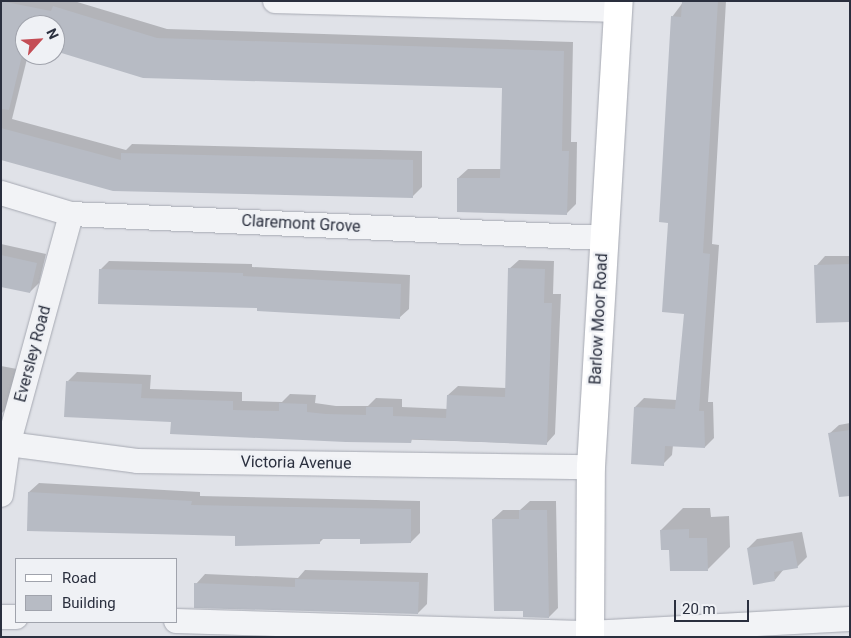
<!DOCTYPE html>
<html>
<head>
<meta charset="utf-8">
<style>
	body { margin:0 }
	#map { position:relative; width:851px; height:638px; overflow:hidden; background:#e0e2e8; font-family:Roboto,sans-serif }
	div>[style] { position:absolute }
	[style*='--x'] { left:calc(var(--x)*1px); top:calc(var(--y)*1px); width:calc(var(--w)*1px); rotate:calc(var(--a)*1deg) }
	.shadow>* { inset:0; background:#0003 }
	.building>* { inset:0; background:#b7bbc4 }
	.roads { filter:drop-shadow(0 0 1px #a6a9b2) drop-shadow(0 0 1px #a6a9b2) }
	.minor>* { height:24px; margin:-12px; padding:0 12px; transform-origin:12px; border-radius:12px; background:#f2f3f6 }
	.major>* { height:28px; margin:-14px; padding:0 14px; transform-origin:14px; border-radius:14px; background:#fff }
	span { translate:-50% -50%; white-space:nowrap; text-align:center; line-height:1.15; -webkit-text-stroke:4.5px #eff1f5; paint-order:stroke }
	.street-label { font-size:16px; color:#2a2f3e }
	.frame { position:absolute; inset:0; border:2px solid #2a2f3e; pointer-events:none }
	.legend { position:absolute; left:15px; top:558px; width:162px; height:65px; box-sizing:border-box; background:#eff1f5; border:1px solid #a0a3ac; margin:0; padding:6px 9px; list-style:none; font-size:15px; color:#2a2f3e }
	.legend li { display:flex; align-items:center; gap:10px; height:25px }
	.legend b { width:25px; border:1px solid #a0a3ac }
	.north { position:absolute; left:15px; top:15px; width:50px; height:50px; box-sizing:border-box; background:#eff1f5; border:1px solid #a0a3ac; border-radius:50%; rotate:64deg; font-size:14px; font-weight:700; line-height:20px; text-align:center; color:#2a2f3e }
	.north::after { content:''; display:block; margin:auto; width:18px; height:22px; background:#c44d55; clip-path:polygon(50% 0,100% 100%,50% 72%,0 100%) }
	.scale { position:absolute; left:674px; top:600px; width:75px; height:22px; box-sizing:border-box; border:2px solid #2a2f3e; border-top:0; padding-left:6px; font-size:15px; line-height:18px; white-space:nowrap; color:#2a2f3e; -webkit-text-stroke:4px #eff1f5; paint-order:stroke }
</style>
</head>
<body>
<div id="map">
	<div class="shadow">
		<div style="clip-path:polygon(1px 1px,74px 1px,167px 29px,573px 42px,571px 142px,577px 142px,576px 204px,567px 213px,458px 178px,468px 169px,501px 169px,503px 87px,55px 51px,55px 25px,25px 25px,25px 55px,28px 55px,12px 119px,126px 150px,132px 144px,422px 151px,422px 187px,412px 197px,1px 159px)"></div>
		<div style="clip-path:polygon(684px 1px,726px 1px,712px 244px,719px 245px,708px 402px,713px 402px,714px 438px,705px 447px,673px 445px,672px 455px,663px 464px,635px 407px,644px 398px,677px 400px,686px 313px,669px 222px,672px 17px)"></div>
		<div style="clip-path:polygon(1px 244px,46px 254px,39px 283px,30px 292px,1px 286px)"></div>
		<div style="clip-path:polygon(825px 256px,850px 256px,850px 321px,816px 266px)"></div>
		<div style="clip-path:polygon(519px 260px,554px 261px,553px 294px,561px 294px,555px 434px,546px 444px,172px 432px,172px 421px,68px 381px,77px 372px,151px 375px,150px 389px,242px 392px,242px 401px,282px 402px,290px 394px,316px 395px,315px 403px,336px 406px,368px 406px,376px 398px,402px 399px,402px 407px,448px 409px,448px 395px,458px 386px,506px 388px,509px 269px)"></div>
		<div style="clip-path:polygon(109px 261px,252px 264px,252px 267px,410px 275px,409px 309px,399px 318px,259px 307px,100px 270px)"></div>
		<div style="clip-path:polygon(1px 366px,17px 369px,11px 404px,2px 413px)"></div>
		<div style="clip-path:polygon(850px 423px,850px 487px,829px 434px,839px 425px)"></div>
		<div style="clip-path:polygon(39px 483px,200px 492px,200px 496px,420px 501px,420px 533px,411px 542px,362px 537px,324px 538px,319px 543px,236px 535px,28px 530px,29px 492px)"></div>
		<div style="clip-path:polygon(530px 501px,556px 501px,558px 608px,549px 617px,524px 610px,493px 519px,503px 510px,520px 510px)"></div>
		<div style="clip-path:polygon(683px 508px,710px 508px,711px 517px,729px 516px,730px 547px,708px 569px,661px 530px)"></div>
		<div style="clip-path:polygon(802px 532px,807px 557px,797px 567px,784px 569px,775px 580px,748px 548px,757px 539px)"></div>
		<div style="clip-path:polygon(305px 570px,428px 573px,427px 604px,418px 613px,196px 584px,205px 574px,298px 578px)"></div>
	</div>
	<div class="building">
		<div style="clip-path:polygon(1px 1px,51px 11px,53px 6px,157px 38px,564px 51px,562px 151px,569px 151px,567px 215px,457px 212px,457px 178px,500px 178px,502px 88px,143px 78px,55px 51px,55px 25px,25px 25px,25px 43px,9px 110px,1px 109px)"></div>
		<div style="clip-path:polygon(682px 1px,718px 1px,703px 253px,710px 254px,699px 411px,704px 411px,705px 448px,665px 446px,664px 466px,631px 464px,634px 407px,675px 409px,684px 314px,662px 312px,668px 223px,659px 222px,671px 16px,681px 17px)"></div>
		<div style="clip-path:polygon(1px 128px,121px 160px,121px 153px,413px 160px,413px 198px,113px 191px,1px 160px)"></div>
		<div style="clip-path:polygon(1px 255px,37px 263px,30px 293px,1px 287px)"></div>
		<div style="clip-path:polygon(850px 264px,850px 322px,816px 323px,814px 265px)"></div>
		<div style="clip-path:polygon(508px 268px,545px 269px,544px 303px,552px 303px,547px 445px,412px 439px,411px 443px,346px 442px,170px 434px,171px 422px,64px 417px,66px 381px,142px 384px,141px 398px,233px 401px,233px 410px,279px 411px,279px 403px,307px 404px,307px 412px,326px 414px,366px 415px,366px 407px,393px 407px,393px 416px,446px 418px,447px 395px,505px 397px)"></div>
		<div style="clip-path:polygon(99px 269px,243px 273px,243px 276px,401px 284px,400px 319px,257px 311px,257px 308px,98px 304px)"></div>
		<div style="clip-path:polygon(850px 430px,850px 496px,839px 497px,828px 433px)"></div>
		<div style="clip-path:polygon(28px 492px,192px 501px,191px 505px,411px 509px,411px 543px,360px 544px,360px 539px,320px 539px,320px 544px,235px 546px,235px 536px,27px 531px)"></div>
		<div style="clip-path:polygon(519px 510px,547px 510px,549px 618px,523px 617px,523px 611px,494px 611px,492px 519px,519px 519px)"></div>
		<div style="clip-path:polygon(689px 529px,689px 538px,707px 538px,708px 571px,670px 571px,669px 550px,661px 550px,660px 530px)"></div>
		<div style="clip-path:polygon(793px 541px,798px 568px,774px 572px,775px 581px,753px 585px,747px 548px)"></div>
		<div style="clip-path:polygon(295px 579px,419px 582px,418px 614px,194px 608px,194px 583px,295px 587px)"></div>
	</div>
	<div class="roads">
		<div class="minor">
			<div style="--x:275;--y:1;--w:343;--a:1.5"></div>
			<div style="--x:1;--y:193;--w:73;--a:16.7"></div>
			<div style="--x:71;--y:214;--w:534;--a:2.58"></div>
			<div style="--x:1;--y:443;--w:137;--a:7.5"></div>
			<div style="--x:137;--y:461;--w:454;--a:0.8"></div>
			<div style="--x:1;--y:495;--w:50;--a:-82"></div>
			<div style="--x:8;--y:445;--w:239;--a:-74.7"></div>
			<div style="--x:1;--y:617;--w:15;--a:0"></div>
			<div style="--x:176;--y:621;--w:414;--a:1.7"></div>
			<div style="--x:590;--y:633;--w:260;--a:-3.1"></div>
		</div>
		<div class="major">
			<div style="--x:590;--y:637;--w:170;--a:-89.7"></div>
			<div style="--x:591;--y:467;--w:467;--a:-86.6"></div>
		</div>
	</div>
	<div class="street-label">
		<span style="left:301px;top:224px;rotate:3deg">Claremont Grove</span>
		<span style="left:599px;top:319px;rotate:-87deg">Barlow Moor Road</span>
		<span style="left:33px;top:354px;rotate:-75deg">Eversley Road</span>
		<span style="left:296px;top:463px;rotate:1deg">Victoria Avenue</span>
	</div>
	<div class="frame"></div>
	<ul class="legend">
	<li><b style="height:6px;background:#fff"></b>Road</li>
	<li><b style="height:14px;background:#b7bbc4"></b>Building</li>
	</ul>
	<div class="north">N</div>
	<div class="scale">20 m</div>
</div>
</body>
</html>
